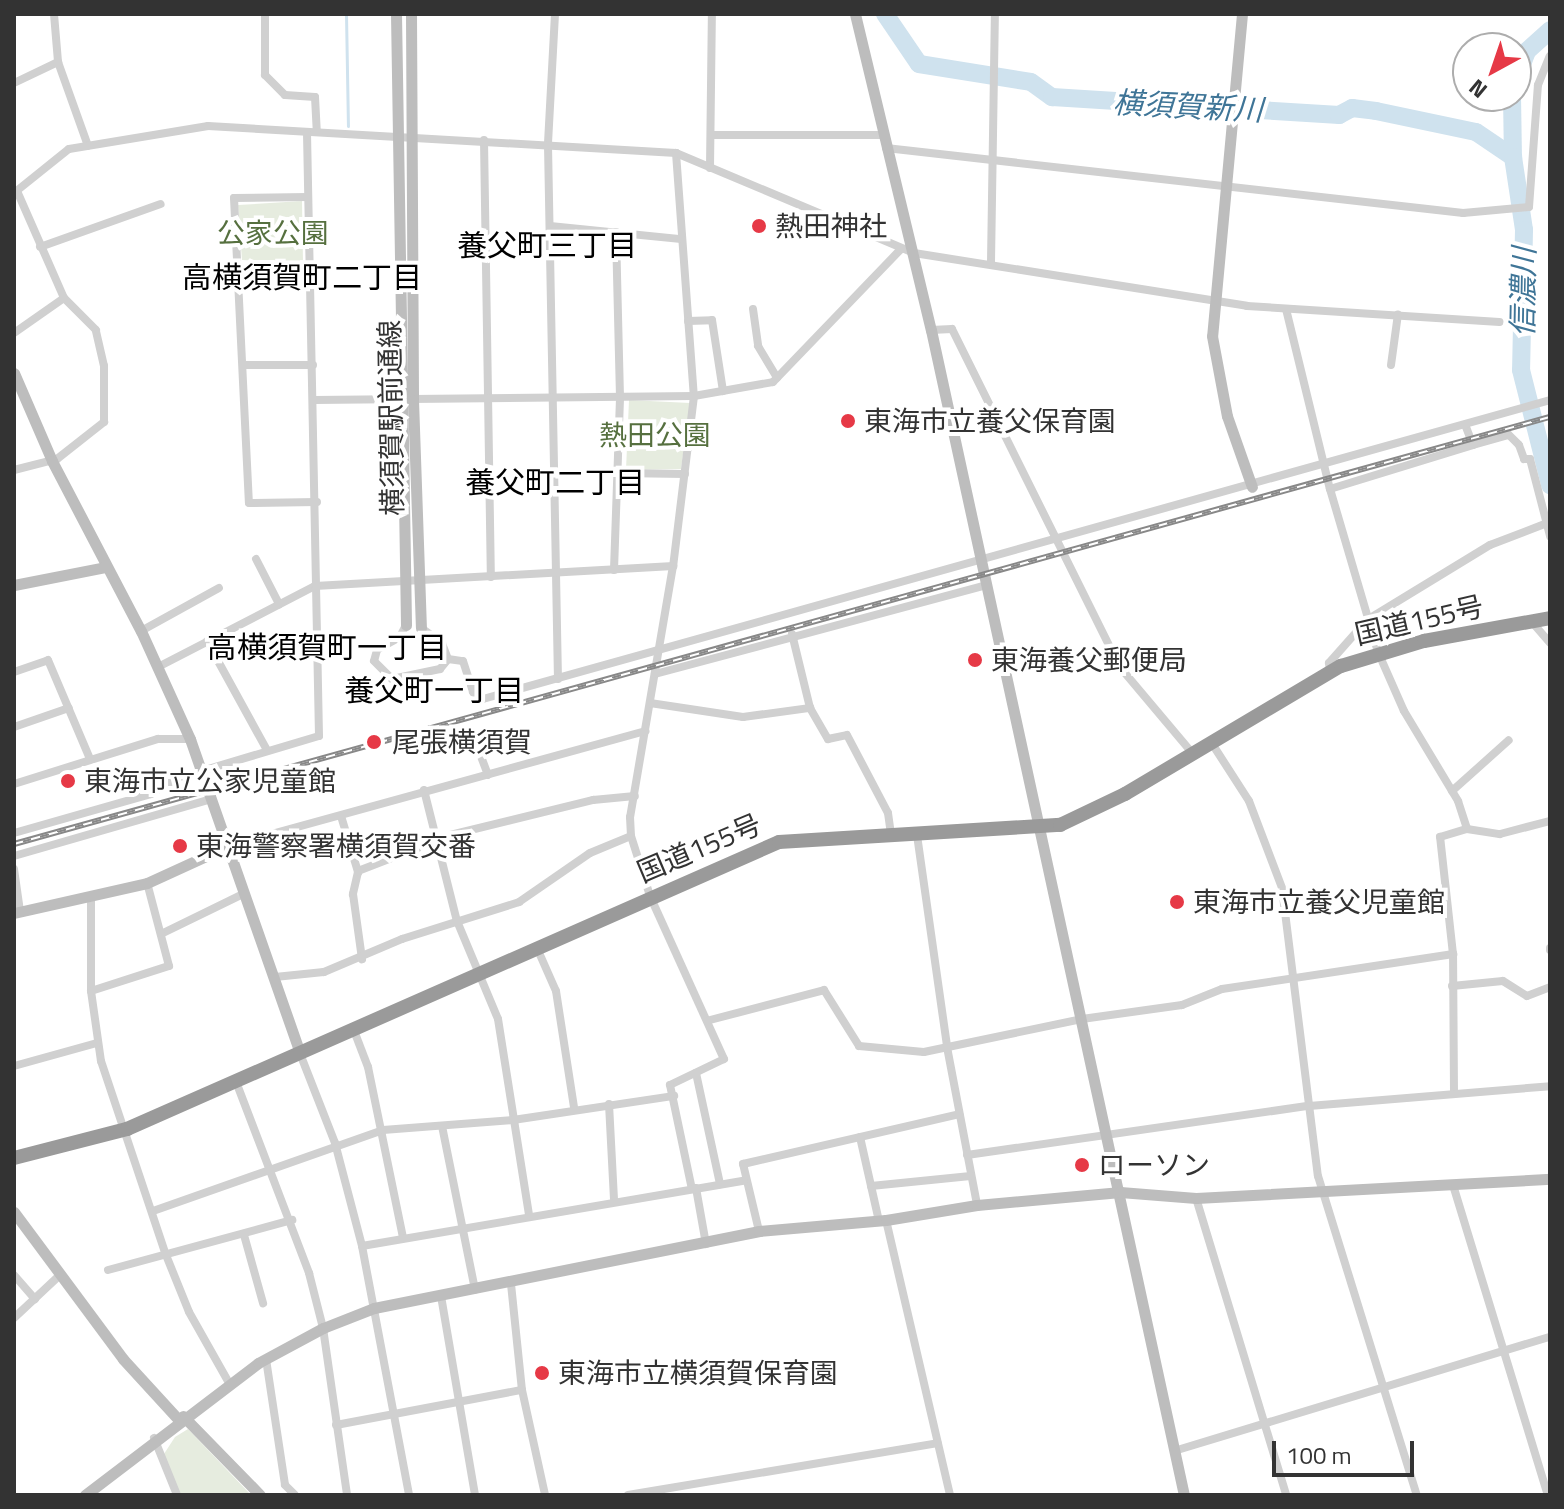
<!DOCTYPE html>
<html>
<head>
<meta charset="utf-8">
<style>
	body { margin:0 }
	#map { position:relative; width:1564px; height:1509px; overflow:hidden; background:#fff; font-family:"Titillium Web","Noto Sans JP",sans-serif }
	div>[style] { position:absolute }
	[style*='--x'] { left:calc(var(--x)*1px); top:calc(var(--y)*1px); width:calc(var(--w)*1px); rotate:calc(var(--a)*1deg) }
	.green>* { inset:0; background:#e6ecdf }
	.stream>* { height:3px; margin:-1.5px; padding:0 1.5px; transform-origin:1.5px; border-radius:1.5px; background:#cfe2ee }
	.river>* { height:18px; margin:-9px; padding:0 9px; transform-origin:9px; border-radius:9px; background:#cfe2ee }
	.street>* { height:8px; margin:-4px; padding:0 4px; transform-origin:4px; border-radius:4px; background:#d0d0d0 }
	.secondary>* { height:11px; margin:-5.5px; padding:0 5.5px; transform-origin:5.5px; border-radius:5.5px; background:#bdbdbd }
	.highway>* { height:14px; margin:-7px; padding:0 7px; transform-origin:7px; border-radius:7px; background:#9a9a9a }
	.rail>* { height:6px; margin-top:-3px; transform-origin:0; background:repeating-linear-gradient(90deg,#fff 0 9px,#888 0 18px); box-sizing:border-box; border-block:2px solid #888 }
	.dots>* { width:22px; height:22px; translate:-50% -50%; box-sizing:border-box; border:4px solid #fff; border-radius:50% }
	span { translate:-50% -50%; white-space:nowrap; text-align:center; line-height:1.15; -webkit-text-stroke:8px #fff; paint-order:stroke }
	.poi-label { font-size:28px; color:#333 }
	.left { translate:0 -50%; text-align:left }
	.park-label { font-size:28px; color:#56703f }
	.street-label { font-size:28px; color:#333 }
	.water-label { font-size:30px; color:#3f7597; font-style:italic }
	.neighbourhood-label { font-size:30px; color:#000 }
	.frame { position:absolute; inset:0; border:16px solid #333; pointer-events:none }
	.north { position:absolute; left:1452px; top:32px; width:80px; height:80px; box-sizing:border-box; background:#fff; border:2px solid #adadad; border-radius:50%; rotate:220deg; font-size:22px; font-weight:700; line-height:32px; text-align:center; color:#333 }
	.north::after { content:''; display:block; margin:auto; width:28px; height:36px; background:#e63946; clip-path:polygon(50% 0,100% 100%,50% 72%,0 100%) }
	.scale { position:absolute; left:1272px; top:1441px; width:142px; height:36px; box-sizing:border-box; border:4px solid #333; border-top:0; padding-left:10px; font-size:24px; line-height:28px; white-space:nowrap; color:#333; -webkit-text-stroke:6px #fff; paint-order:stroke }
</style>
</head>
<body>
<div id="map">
	<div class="green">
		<div style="clip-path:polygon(302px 201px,303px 263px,242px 260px,238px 205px)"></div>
		<div style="clip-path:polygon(629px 400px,690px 403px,681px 469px,626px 470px)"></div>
		<div style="clip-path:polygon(188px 1429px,251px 1495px,177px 1495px,162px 1457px,175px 1437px)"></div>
	</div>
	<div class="stream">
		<div style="--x:346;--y:14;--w:112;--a:89"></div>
	</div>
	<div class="river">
		<div style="--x:885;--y:14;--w:60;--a:55.8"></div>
		<div style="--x:919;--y:64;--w:113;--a:9.1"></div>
		<div style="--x:1031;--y:82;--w:26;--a:36"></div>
		<div style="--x:1052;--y:97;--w:288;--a:3.6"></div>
		<div style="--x:1339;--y:115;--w:15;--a:-28"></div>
		<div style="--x:1352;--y:108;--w:24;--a:7"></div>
		<div style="--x:1376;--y:111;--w:102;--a:11.9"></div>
		<div style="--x:1476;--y:132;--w:45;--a:34"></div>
		<div style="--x:1516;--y:80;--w:31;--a:-69"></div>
		<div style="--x:1527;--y:51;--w:31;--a:-42"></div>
		<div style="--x:1512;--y:96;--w:61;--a:89.1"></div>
		<div style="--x:1513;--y:157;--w:74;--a:81.4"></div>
		<div style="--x:1524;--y:230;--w:140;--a:91.2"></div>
		<div style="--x:1521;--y:370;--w:119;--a:75.8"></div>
	</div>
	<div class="street">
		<div style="--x:54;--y:14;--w:48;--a:85.2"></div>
		<div style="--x:58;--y:62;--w:89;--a:70.3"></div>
		<div style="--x:265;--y:14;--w:61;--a:90"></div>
		<div style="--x:265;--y:75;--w:28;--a:45"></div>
		<div style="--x:285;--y:95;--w:30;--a:4"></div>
		<div style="--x:315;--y:97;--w:35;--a:87"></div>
		<div style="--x:555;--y:14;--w:131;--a:93.1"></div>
		<div style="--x:548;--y:145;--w:534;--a:88.93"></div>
		<div style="--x:14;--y:83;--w:49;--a:-25.5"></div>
		<div style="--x:711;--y:135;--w:172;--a:0"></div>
		<div style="--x:484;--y:140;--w:437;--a:89.1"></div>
		<div style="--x:886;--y:148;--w:581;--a:6.43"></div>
		<div style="--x:1463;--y:213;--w:66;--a:-5.2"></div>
		<div style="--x:1529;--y:207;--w:122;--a:-85.8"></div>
		<div style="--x:1538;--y:85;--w:31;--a:-68"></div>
		<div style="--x:676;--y:153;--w:244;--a:85.8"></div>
		<div style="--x:694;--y:396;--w:171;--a:97"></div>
		<div style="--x:673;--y:566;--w:255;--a:99.7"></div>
		<div style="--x:630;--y:817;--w:19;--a:87"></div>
		<div style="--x:631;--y:836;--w:63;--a:72.4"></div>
		<div style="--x:650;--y:896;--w:179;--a:65.6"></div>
		<div style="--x:724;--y:1059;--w:60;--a:154.3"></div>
		<div style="--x:670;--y:1085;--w:106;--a:78.1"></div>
		<div style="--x:710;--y:168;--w:154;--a:-89.3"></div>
		<div style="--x:14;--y:193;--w:70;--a:-38.7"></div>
		<div style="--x:69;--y:149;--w:141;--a:-9.4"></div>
		<div style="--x:208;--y:126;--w:469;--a:3.3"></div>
		<div style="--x:676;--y:153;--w:258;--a:22.8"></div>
		<div style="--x:914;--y:253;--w:337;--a:9"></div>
		<div style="--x:1247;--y:306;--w:253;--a:3.6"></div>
		<div style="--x:308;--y:197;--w:74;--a:179.2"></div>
		<div style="--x:234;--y:198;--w:305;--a:87.2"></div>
		<div style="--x:249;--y:503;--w:68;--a:-0.8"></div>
		<div style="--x:550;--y:226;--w:132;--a:5.7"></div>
		<div style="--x:40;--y:247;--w:128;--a:-19.6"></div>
		<div style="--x:991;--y:262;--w:248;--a:-89.1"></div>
		<div style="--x:200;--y:277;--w:111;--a:-6.2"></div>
		<div style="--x:753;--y:309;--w:37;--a:82"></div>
		<div style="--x:758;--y:346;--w:37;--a:59"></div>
		<div style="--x:1286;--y:309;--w:185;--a:76.3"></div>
		<div style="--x:1330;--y:489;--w:170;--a:73.6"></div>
		<div style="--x:1378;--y:652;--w:64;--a:66.2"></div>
		<div style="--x:1404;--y:711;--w:105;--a:59"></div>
		<div style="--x:1458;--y:801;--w:29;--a:72"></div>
		<div style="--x:688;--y:321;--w:24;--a:-2"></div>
		<div style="--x:712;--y:320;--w:72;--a:81.2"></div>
		<div style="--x:931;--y:330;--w:21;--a:-3"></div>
		<div style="--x:952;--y:329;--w:376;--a:63.6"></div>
		<div style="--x:1119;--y:666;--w:115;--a:49.9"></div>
		<div style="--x:14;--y:333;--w:61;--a:-35"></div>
		<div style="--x:245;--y:365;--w:68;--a:0"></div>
		<div style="--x:1391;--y:365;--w:51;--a:-82.2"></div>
		<div style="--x:314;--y:400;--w:380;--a:-0.6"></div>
		<div style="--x:694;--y:396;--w:80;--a:-10"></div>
		<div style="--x:773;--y:382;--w:183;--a:-46.1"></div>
		<div style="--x:1466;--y:427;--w:19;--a:69"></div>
		<div style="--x:1473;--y:445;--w:37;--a:-16"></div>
		<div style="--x:1509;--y:435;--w:14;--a:45"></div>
		<div style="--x:1519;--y:445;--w:15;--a:70"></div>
		<div style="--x:1524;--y:459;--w:6;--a:0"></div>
		<div style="--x:1530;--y:459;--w:80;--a:75.4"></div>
		<div style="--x:14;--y:470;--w:44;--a:-14.3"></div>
		<div style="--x:57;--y:459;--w:60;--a:-38.2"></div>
		<div style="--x:104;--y:422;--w:56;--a:-90"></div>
		<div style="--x:104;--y:366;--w:37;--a:-103"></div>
		<div style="--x:96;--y:330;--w:45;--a:-135"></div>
		<div style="--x:64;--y:298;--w:117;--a:-113.7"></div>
		<div style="--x:619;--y:473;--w:66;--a:0.9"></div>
		<div style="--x:1330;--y:489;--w:150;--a:-17.1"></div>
		<div style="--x:256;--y:559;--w:51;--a:62.9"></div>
		<div style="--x:614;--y:570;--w:173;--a:-88"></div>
		<div style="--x:620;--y:397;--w:165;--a:-91.4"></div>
		<div style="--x:1531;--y:621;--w:29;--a:49"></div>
		<div style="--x:406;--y:625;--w:13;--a:117"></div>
		<div style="--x:400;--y:637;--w:26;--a:151"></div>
		<div style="--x:377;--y:650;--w:11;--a:105"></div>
		<div style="--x:374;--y:661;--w:25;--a:45"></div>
		<div style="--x:392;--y:679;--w:49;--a:-11.8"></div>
		<div style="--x:440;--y:669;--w:13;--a:-51"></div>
		<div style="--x:448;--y:659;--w:17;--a:-111"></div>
		<div style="--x:442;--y:643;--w:26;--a:-144"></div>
		<div style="--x:141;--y:631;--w:89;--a:-28.9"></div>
		<div style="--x:792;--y:634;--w:76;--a:76.3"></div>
		<div style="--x:810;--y:708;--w:36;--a:60"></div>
		<div style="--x:828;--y:739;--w:19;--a:-12"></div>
		<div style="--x:847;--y:735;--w:88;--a:62.3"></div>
		<div style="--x:888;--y:813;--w:22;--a:82"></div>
		<div style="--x:207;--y:641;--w:124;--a:61.2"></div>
		<div style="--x:448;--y:659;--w:15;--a:8"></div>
		<div style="--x:463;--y:661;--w:33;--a:72"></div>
		<div style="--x:473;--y:692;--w:12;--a:35"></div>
		<div style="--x:483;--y:699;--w:1108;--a:-15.65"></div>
		<div style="--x:158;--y:667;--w:177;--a:-27.3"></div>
		<div style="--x:315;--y:586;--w:359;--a:-3.2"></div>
		<div style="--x:14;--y:672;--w:36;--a:-19"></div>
		<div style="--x:48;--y:660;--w:108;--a:67"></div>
		<div style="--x:1330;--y:672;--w:9;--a:-96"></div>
		<div style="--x:1329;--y:663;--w:57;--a:-48.5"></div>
		<div style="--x:1367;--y:620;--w:144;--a:-31.4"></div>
		<div style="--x:1490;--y:545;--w:64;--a:-21"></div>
		<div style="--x:655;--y:674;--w:343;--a:-15"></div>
		<div style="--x:650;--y:703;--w:94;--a:8.6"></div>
		<div style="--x:743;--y:717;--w:68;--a:-7.7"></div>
		<div style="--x:14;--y:727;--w:58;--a:-19.1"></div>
		<div style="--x:471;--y:730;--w:48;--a:69.3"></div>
		<div style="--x:1211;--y:742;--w:70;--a:57.2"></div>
		<div style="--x:1249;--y:801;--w:93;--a:69.2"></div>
		<div style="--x:1282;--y:888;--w:290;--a:82.9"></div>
		<div style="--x:1318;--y:1176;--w:334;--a:72.8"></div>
		<div style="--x:14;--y:784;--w:151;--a:-17.4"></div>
		<div style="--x:158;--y:739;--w:32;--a:0"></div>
		<div style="--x:424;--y:790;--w:135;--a:75.9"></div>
		<div style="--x:457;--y:921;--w:106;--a:67.3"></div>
		<div style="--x:498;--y:1019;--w:197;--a:81"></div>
		<div style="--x:1452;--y:791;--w:76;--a:-41.8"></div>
		<div style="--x:341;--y:816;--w:59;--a:73.1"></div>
		<div style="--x:358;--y:872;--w:23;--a:103"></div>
		<div style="--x:353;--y:894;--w:66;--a:82.1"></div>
		<div style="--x:14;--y:833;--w:142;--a:-15.9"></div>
		<div style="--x:151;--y:794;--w:31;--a:-31"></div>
		<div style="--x:178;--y:778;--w:147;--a:-16.6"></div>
		<div style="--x:319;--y:736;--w:604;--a:-91.14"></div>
		<div style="--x:917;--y:835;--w:214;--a:81.9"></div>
		<div style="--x:947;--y:1047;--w:161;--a:79.2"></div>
		<div style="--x:438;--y:838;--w:160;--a:-13.8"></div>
		<div style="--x:593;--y:800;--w:42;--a:-5.4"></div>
		<div style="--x:228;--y:846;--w:433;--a:-15.4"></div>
		<div style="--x:14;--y:856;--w:206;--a:-16.1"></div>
		<div style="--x:14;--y:869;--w:42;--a:81.9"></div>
		<div style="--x:358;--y:871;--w:86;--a:-21.2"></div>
		<div style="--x:91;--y:898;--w:93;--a:90"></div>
		<div style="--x:91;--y:991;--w:71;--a:81.9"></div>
		<div style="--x:101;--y:1061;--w:205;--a:71.5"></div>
		<div style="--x:166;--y:1255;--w:61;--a:68"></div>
		<div style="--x:189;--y:1312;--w:81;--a:60.6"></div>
		<div style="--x:161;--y:934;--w:91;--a:-26"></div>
		<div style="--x:537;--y:948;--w:47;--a:66.2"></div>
		<div style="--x:556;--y:991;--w:117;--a:81.2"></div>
		<div style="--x:1550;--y:948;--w:2;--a:90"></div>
		<div style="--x:275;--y:977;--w:49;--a:-5.8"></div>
		<div style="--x:324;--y:972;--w:85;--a:-22.9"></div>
		<div style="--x:402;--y:939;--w:123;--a:-17.5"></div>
		<div style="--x:519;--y:902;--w:86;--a:-34.6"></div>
		<div style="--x:590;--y:853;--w:44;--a:-22.5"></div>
		<div style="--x:1452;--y:986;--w:51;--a:-5.6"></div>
		<div style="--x:1503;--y:981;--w:28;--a:32"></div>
		<div style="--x:1527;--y:996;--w:25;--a:-21"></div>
		<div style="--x:91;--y:991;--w:82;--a:-17.8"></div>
		<div style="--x:169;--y:966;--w:86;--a:-104.8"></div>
		<div style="--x:710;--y:1020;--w:118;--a:-14.7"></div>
		<div style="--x:824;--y:990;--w:66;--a:58"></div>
		<div style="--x:859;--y:1046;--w:65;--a:5.3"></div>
		<div style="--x:924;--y:1052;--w:161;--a:-11.8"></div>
		<div style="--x:1082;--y:1019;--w:101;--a:-8"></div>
		<div style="--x:1182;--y:1005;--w:43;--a:-21.8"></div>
		<div style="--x:1222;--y:989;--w:234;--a:-8.6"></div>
		<div style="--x:353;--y:1028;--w:42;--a:69"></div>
		<div style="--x:368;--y:1067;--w:174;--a:78.4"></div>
		<div style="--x:299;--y:1051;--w:99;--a:68.6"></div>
		<div style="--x:335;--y:1143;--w:106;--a:75.3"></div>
		<div style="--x:362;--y:1246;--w:253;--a:79.3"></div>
		<div style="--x:14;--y:1066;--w:86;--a:-15.5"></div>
		<div style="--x:696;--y:1073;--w:114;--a:77.8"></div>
		<div style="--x:235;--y:1079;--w:208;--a:69.1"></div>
		<div style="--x:309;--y:1273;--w:57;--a:75.7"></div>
		<div style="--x:323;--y:1328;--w:169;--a:81.8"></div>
		<div style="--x:1454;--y:1092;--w:138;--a:-90.4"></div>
		<div style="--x:1453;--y:954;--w:118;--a:-96.3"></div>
		<div style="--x:1440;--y:837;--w:28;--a:-17"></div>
		<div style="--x:1467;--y:829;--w:33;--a:9"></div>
		<div style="--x:1500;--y:834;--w:52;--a:-14.6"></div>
		<div style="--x:609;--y:1104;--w:95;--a:87"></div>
		<div style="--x:442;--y:1126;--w:167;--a:78.6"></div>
		<div style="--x:860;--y:1137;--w:86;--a:77.3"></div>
		<div style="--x:967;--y:1155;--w:345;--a:-8.2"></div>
		<div style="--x:1309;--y:1106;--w:242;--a:-4.7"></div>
		<div style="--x:1453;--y:1185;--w:324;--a:73"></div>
		<div style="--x:871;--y:1186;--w:100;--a:-5.7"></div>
		<div style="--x:696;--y:1188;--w:57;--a:79.9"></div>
		<div style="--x:1196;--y:1198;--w:310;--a:73.1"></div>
		<div style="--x:153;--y:1211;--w:244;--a:-19.4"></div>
		<div style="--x:383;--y:1130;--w:130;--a:-4.4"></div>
		<div style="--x:513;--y:1120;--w:163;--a:-8.5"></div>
		<div style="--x:886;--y:1220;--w:282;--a:76.9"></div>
		<div style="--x:759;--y:1231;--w:69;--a:-103.4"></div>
		<div style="--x:743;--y:1164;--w:222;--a:-13"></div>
		<div style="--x:244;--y:1235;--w:71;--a:74.4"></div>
		<div style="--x:362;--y:1246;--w:387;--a:-9.7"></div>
		<div style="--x:108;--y:1270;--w:191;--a:-15.2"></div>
		<div style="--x:14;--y:1275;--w:32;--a:49"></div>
		<div style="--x:511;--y:1284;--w:107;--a:84.1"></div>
		<div style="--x:522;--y:1390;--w:107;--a:77.6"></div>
		<div style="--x:441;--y:1296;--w:202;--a:80.3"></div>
		<div style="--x:14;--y:1318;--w:64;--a:-43.1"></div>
		<div style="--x:266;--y:1359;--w:127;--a:81.4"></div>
		<div style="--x:285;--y:1485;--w:14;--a:45"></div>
		<div style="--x:336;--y:1425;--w:189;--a:-10.7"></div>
		<div style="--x:154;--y:1438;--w:61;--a:68"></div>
		<div style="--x:1174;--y:1451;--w:393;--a:-16.9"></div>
		<div style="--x:628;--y:1495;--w:314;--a:-9.5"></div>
	</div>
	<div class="secondary">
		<div style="--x:396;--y:14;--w:611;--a:89.06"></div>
		<div style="--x:411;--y:14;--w:386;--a:89.7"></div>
		<div style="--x:413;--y:400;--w:228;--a:88"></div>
		<div style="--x:855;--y:14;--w:325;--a:76.5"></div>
		<div style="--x:931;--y:330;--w:1192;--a:77.75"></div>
		<div style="--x:1242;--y:14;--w:323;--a:95.3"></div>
		<div style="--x:1212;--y:336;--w:81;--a:79.4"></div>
		<div style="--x:1227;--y:416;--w:75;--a:70.6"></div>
		<div style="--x:14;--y:373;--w:96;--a:66.6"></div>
		<div style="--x:52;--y:461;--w:192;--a:62.4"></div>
		<div style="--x:141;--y:631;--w:119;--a:65.6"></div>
		<div style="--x:190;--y:739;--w:330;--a:70.7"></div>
		<div style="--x:14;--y:585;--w:94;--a:-11.1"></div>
		<div style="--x:14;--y:913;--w:136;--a:-12.7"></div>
		<div style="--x:147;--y:883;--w:89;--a:-24.6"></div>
		<div style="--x:14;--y:1212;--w:183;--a:53.4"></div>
		<div style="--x:123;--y:1359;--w:81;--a:47.5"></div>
		<div style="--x:183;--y:1416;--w:110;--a:45.7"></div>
		<div style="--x:85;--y:1495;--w:218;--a:-37.3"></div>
		<div style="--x:258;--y:1363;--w:74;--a:-28.3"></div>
		<div style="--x:323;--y:1328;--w:55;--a:-21.4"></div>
		<div style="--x:374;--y:1308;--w:393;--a:-11.3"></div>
		<div style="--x:759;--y:1231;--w:127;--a:-5"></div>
		<div style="--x:886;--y:1220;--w:92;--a:-9.4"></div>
		<div style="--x:977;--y:1205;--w:144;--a:-5.2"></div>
		<div style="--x:1120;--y:1192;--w:76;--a:4.5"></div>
		<div style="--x:1196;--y:1198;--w:355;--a:-3.1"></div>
	</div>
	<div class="highway">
		<div style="--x:14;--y:1158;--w:117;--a:-14.4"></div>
		<div style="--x:127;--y:1129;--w:712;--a:-23.76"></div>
		<div style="--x:779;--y:842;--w:282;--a:-3.5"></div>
		<div style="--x:1060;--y:825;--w:72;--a:-25.5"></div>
		<div style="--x:1125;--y:794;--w:251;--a:-30.7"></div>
		<div style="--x:1341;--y:666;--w:87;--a:-16.8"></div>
		<div style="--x:1424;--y:641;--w:128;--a:-10.3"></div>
	</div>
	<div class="rail">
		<div style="--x:14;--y:844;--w:1594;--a:-15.54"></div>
	</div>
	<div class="dots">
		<div style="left:759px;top:226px;background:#e63946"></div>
		<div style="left:848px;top:421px;background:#e63946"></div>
		<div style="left:975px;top:660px;background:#e63946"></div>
		<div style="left:374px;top:742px;background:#e63946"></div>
		<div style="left:68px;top:781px;background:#e63946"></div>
		<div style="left:180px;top:846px;background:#e63946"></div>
		<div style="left:1177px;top:902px;background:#e63946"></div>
		<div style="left:1082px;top:1165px;background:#e63946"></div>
		<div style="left:542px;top:1373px;background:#e63946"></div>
	</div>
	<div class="poi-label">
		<span class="left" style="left:775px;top:226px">熱田神社</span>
		<span class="left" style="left:864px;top:421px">東海市立養父保育園</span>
		<span class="left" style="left:991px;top:660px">東海養父郵便局</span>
		<span class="left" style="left:392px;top:742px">尾張横須賀</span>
		<span class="left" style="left:84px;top:781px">東海市立公家児童館</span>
		<span class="left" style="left:196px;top:846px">東海警察署横須賀交番</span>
		<span class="left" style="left:1193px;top:902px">東海市立養父児童館</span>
		<span class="left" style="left:1098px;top:1165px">ローソン</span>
		<span class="left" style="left:558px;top:1373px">東海市立横須賀保育園</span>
	</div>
	<div class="park-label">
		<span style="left:273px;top:233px">公家公園</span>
		<span style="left:655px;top:435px">熱田公園</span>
	</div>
	<div class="street-label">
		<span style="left:391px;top:418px;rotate:-91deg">横須賀駅前通線</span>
		<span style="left:1419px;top:620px;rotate:-13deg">国道155号</span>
		<span style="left:699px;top:848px;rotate:-23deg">国道155号</span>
	</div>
	<div class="water-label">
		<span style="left:1188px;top:106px;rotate:3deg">横須賀新川</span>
		<span style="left:1523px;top:292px;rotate:-89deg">信濃川</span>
	</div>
	<div class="neighbourhood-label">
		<span style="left:547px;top:245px">養父町三丁目</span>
		<span style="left:302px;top:277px">高横須賀町二丁目</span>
		<span style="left:555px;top:482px">養父町二丁目</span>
		<span style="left:327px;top:647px">高横須賀町一丁目</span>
		<span style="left:434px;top:690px">養父町一丁目</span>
	</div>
	<div class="frame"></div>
	<div class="north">N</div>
	<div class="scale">100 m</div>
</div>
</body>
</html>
